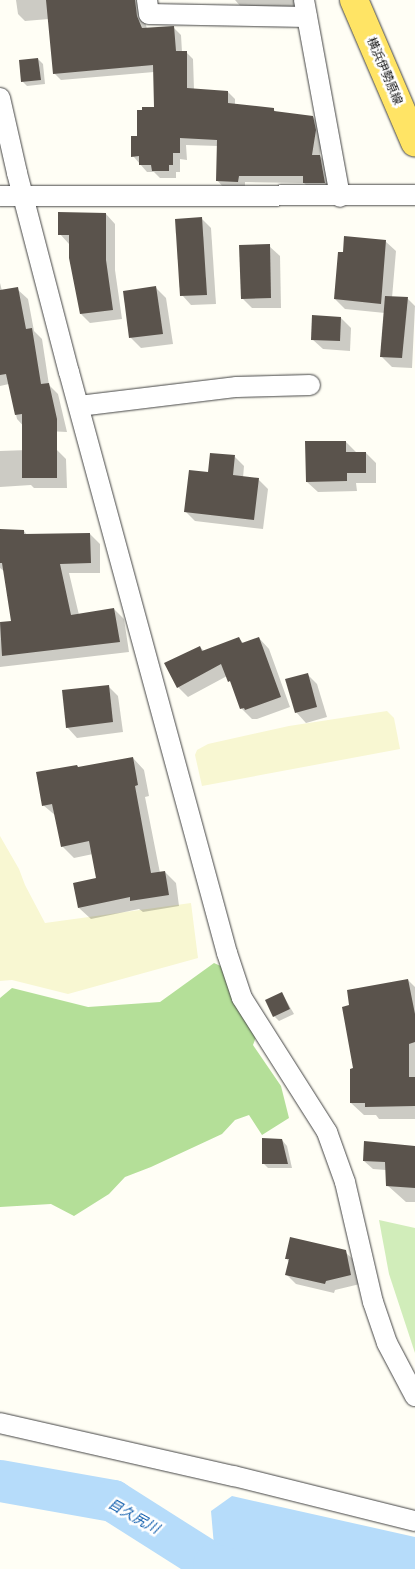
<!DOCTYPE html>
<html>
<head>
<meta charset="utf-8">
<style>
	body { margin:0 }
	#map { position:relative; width:415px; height:1569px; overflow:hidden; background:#fffef5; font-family:"Noto Serif","Noto Sans JP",serif }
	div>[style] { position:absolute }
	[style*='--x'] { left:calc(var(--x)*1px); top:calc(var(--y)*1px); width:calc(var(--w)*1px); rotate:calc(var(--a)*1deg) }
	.farmland>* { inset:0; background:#f8f7d2 }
	.green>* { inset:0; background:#d1edba }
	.forest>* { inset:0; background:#b4df98 }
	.water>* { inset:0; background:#b6dcfa }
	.shadow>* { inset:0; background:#0003 }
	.river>* { height:42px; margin:-21px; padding:0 21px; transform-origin:21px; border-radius:21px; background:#b6dcfa }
	.building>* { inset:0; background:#5a534c }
	.roads { filter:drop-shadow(0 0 1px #444) drop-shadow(0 0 1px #444) }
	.minor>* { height:20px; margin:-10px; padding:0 10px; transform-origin:10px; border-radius:10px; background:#fff }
	.primary>* { height:28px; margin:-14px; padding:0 14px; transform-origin:14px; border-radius:14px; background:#ffe465 }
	span { translate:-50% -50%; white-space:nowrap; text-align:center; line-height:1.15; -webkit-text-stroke:5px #fff; paint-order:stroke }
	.street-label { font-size:12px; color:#111 }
	.water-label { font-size:14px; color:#105ead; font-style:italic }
</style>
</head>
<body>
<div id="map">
	<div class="farmland">
		<div style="clip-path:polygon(387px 711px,394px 718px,400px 749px,202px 786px,195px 755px,197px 750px,208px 744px,289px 726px)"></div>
		<div style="clip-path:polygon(0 836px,19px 869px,25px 885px,45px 923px,191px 903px,198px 958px,68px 994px,12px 980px,0 981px)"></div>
	</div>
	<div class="green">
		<div style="clip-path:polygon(379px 1220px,415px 1228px,415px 1353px,389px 1274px)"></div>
	</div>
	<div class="forest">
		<div style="clip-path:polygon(214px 963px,234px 972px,261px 1023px,253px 1045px,281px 1086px,289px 1118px,262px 1135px,249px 1115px,235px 1120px,222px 1134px,151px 1167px,125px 1177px,109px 1194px,74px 1216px,51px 1204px,0 1207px,0 998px,12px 988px,88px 1007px,160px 1002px)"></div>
	</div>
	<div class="water">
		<div style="clip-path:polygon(232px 1496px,415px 1537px,415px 1569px,216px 1569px,211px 1511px)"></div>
	</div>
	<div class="shadow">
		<div style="clip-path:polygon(16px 0,145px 0,142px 10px,147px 29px,174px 28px,181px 35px,182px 52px,186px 52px,193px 59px,194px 90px,228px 92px,235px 99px,235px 105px,273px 109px,276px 112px,313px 117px,320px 125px,322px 138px,320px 156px,327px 164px,332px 190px,311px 190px,304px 183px,245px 182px,245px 188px,224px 188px,217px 180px,218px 146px,186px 145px,187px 160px,180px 159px,180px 172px,176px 172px,176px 178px,160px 178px,154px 172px,147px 172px,133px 156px,138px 137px,155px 109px,154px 72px,61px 80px,54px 73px,49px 19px,25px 21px,18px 14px)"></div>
		<div style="clip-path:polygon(235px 0,294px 0,296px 10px,250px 17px)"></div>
		<div style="clip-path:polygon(38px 59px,43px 64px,45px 84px,27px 86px,22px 81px)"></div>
		<div style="clip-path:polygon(106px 214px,115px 224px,115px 270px,122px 319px,90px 323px,81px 314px,69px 244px,60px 234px)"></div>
		<div style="clip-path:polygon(202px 219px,211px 228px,216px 304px,191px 305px,182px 295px)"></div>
		<div style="clip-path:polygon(385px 241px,396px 251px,392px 298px,408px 299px,415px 306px,412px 368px,392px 367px,382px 357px,385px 313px,345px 309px,335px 299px)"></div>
		<div style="clip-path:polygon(269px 246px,280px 256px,281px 308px,252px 308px,242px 298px)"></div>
		<div style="clip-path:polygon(0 283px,2px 291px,17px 289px,28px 299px,34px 331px,42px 339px,49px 385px,58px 394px,67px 432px,27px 430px,17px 419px,9px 384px,0 386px)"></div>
		<div style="clip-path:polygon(156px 288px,166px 298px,173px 344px,141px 348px,131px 338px,124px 292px)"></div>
		<div style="clip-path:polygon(341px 318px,351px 328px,350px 351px,323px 349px,312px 339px)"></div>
		<div style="clip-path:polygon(346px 442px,356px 452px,366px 453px,376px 463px,376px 483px,356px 483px,357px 491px,318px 492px,307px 482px)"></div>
		<div style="clip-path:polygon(56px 449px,66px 459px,67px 488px,34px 488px,31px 485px,0 487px,0 451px)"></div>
		<div style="clip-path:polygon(235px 457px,244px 466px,243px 478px,258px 479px,268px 489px,263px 529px,195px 521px,185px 511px,209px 474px)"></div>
		<div style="clip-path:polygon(0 530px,24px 531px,27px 535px,90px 534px,100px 544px,100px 573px,69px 573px,79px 615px,114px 609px,124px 619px,129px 652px,0 667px,0 624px,12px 622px,5px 572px,0 568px)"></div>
		<div style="clip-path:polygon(239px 638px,244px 644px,259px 638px,269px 649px,290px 707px,257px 719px,252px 719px,242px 709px,233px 686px,227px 676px,188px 697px,178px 687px,200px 647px,204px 651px)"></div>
		<div style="clip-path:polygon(307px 674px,317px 684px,327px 717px,306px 723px,296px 712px)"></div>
		<div style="clip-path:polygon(108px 686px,118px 696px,123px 732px,77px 738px,67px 727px)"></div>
		<div style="clip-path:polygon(133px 758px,144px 770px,149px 796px,145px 797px,160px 873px,165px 872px,176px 883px,179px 906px,143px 912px,139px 909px,91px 919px,79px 908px,97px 879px,93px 854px,74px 858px,62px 846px,56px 816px,43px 805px,79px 768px)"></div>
		<div style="clip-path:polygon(408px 980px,415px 987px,415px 1119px,379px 1119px,376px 1115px,364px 1115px,351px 1103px,355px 1069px)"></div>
		<div style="clip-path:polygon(282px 993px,294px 1014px,279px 1021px,274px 1016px)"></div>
		<div style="clip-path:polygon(282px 1140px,287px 1146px,292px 1168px,268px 1168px,263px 1163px)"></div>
		<div style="clip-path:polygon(415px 1146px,415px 1202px,406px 1202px,387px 1185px,386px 1170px,373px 1169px,364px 1161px)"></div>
		<div style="clip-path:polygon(345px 1252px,355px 1261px,360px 1284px,335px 1290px,334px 1293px,296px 1284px,286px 1274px,289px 1262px,286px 1258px)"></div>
	</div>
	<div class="river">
		<div style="--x:0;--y:1481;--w:115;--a:10"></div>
		<div style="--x:113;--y:1501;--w:120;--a:32.4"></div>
		<div style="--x:214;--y:1565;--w:16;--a:15"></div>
	</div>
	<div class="building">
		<div style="clip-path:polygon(46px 0,135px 0,137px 16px,142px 28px,174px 26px,176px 51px,187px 51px,187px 88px,228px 91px,228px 103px,274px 108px,274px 111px,313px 116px,316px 130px,312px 155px,320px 155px,325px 183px,303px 183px,303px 176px,239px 176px,238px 182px,216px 181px,217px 140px,180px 138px,180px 153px,173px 153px,173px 165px,169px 165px,169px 171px,152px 171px,151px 165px,139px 165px,139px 156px,131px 157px,131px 136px,137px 136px,137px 110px,142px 110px,142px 107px,154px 107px,153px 65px,53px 74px)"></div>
		<div style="clip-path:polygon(38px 58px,41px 80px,21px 82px,19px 60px)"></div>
		<div style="clip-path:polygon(58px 212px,106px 213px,106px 260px,113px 310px,80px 314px,69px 258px,69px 235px,58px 235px)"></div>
		<div style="clip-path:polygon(202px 217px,207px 295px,180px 296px,175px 219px)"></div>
		<div style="clip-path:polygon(344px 236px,386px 240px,381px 304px,334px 299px,338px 252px,343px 252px)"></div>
		<div style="clip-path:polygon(270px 244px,271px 298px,241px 299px,239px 245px)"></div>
		<div style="clip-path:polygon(156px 286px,163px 334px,129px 338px,123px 291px)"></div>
		<div style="clip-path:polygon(18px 287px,26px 329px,32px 328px,41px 384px,49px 383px,57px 419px,57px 478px,22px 478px,22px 414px,15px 415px,6px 374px,0 375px,0 290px)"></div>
		<div style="clip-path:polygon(385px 296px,408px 297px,402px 358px,380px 357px)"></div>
		<div style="clip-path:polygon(312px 315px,341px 317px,340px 341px,311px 340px)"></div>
		<div style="clip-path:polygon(305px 441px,346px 441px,346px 452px,366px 452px,366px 473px,347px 473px,347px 481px,306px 482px)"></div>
		<div style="clip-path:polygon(210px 453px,235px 455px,233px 475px,259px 478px,254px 520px,184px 512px,189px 470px,208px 472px)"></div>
		<div style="clip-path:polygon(0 529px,24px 530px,24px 534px,90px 533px,91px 563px,60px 564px,71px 615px,114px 608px,120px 642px,2px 656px,0 622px,11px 621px,2px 563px,0 563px)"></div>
		<div style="clip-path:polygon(239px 637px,242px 643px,259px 637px,281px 697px,245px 710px,244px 708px,240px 709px,230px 681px,228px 682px,221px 664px,177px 688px,164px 663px,200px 646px,202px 651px)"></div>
		<div style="clip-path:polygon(308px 673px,317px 707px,295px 713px,285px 679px)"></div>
		<div style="clip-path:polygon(109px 685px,113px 722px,66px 728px,62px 690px)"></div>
		<div style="clip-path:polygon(133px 757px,138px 785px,135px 786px,151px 873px,165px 871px,169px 895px,130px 901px,130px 897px,78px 908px,73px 883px,96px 878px,89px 841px,61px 847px,52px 804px,42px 806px,36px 772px,77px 765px,78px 767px)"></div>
		<div style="clip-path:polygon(408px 979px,415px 1014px,415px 1042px,409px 1044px,409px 1077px,415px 1077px,415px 1106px,365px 1107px,365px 1103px,350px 1103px,350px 1069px,353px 1068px,342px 1007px,349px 1005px,347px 990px)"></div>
		<div style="clip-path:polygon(282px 992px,290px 1009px,273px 1017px,265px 1000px)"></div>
		<div style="clip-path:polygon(262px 1138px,282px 1139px,288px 1164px,262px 1164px)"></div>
		<div style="clip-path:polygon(364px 1141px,415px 1146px,415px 1188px,386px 1186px,385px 1162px,363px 1161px)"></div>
		<div style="clip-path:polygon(290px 1237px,346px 1250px,351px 1275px,326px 1281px,325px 1284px,285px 1275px,289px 1259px,285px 1259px)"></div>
	</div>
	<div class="roads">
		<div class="minor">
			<div style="--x:147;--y:0;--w:14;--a:82"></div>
			<div style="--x:149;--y:14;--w:158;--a:1.1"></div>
			<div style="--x:304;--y:0;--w:200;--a:79.6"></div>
			<div style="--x:0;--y:98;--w:77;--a:77.2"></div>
			<div style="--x:17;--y:173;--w:206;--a:75.4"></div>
			<div style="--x:69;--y:372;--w:602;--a:74.79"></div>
			<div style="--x:227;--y:953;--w:47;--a:71.6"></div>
			<div style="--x:242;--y:998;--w:159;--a:57.6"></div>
			<div style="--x:327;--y:1132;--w:53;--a:70.2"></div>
			<div style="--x:345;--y:1182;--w:123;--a:76.9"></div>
			<div style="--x:373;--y:1302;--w:43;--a:71.1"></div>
			<div style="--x:387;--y:1343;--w:60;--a:62.2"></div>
			<div style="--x:0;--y:196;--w:415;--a:-0.1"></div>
			<div style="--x:79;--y:406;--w:159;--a:-6.9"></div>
			<div style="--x:237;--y:387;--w:73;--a:-1.6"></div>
			<div style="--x:0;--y:1423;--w:240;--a:12.8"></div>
			<div style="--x:234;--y:1476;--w:187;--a:14"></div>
		</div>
		<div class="primary">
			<div style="--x:354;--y:0;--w:155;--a:66.8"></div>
		</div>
	</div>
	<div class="street-label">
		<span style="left:385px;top:71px;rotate:67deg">横浜伊勢原線</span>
	</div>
	<div class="water-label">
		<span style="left:134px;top:1516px;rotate:29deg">目久尻川</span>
	</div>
</div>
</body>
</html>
